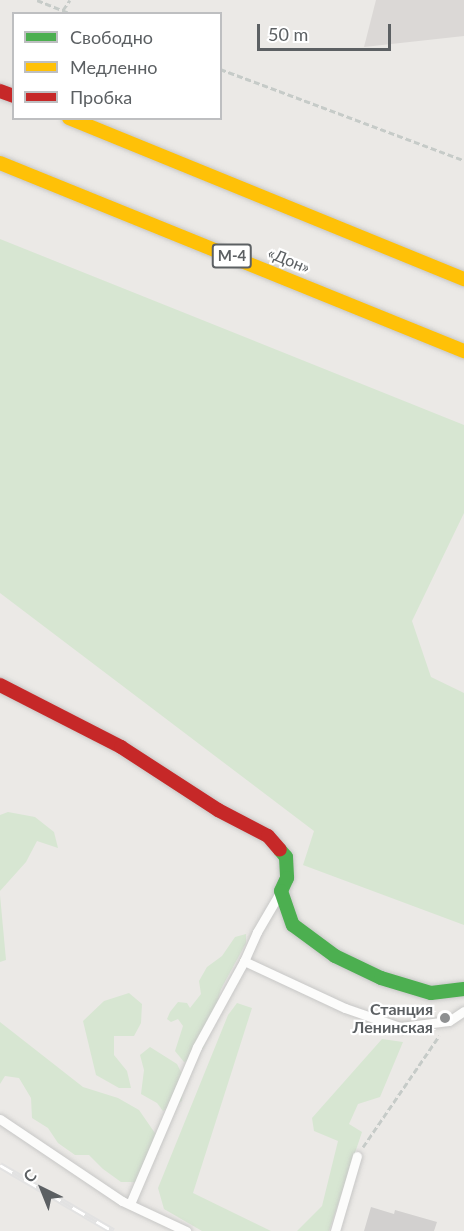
<!DOCTYPE html>
<html>
<head>
<meta charset="utf-8">
<style>
	body { margin:0 }
	#map { position:relative; width:464px; height:1231px; overflow:hidden; background:#ebe9e6; font-family:Lato,sans-serif }
	div>[style] { position:absolute }
	[style*='--x'] { left:calc(var(--x)*1px); top:calc(var(--y)*1px); width:calc(var(--w)*1px); rotate:calc(var(--a)*1deg) }
	.industrial>* { inset:0; background:#dbd8d6 }
	.green>* { inset:0; background:#d7e6d2 }
	.building>* { inset:0; background:#d2d0cf }
	.path>* { height:3px; margin-top:-1.5px; transform-origin:0; background:repeating-linear-gradient(90deg,#c6cbc8 0 6px,transparent 0 9px) }
	.roads { filter:drop-shadow(0 0 2px #c7c7c6) drop-shadow(0 0 2px #c7c7c6) }
	.lane>* { height:9px; margin:-4.5px; padding:0 4.5px; transform-origin:4.5px; border-radius:4.5px; background:#fcfcfb }
	.fast>* { height:14px; margin:-7px; padding:0 7px; transform-origin:7px; border-radius:7px; background:#4caf50 }
	.slow>* { height:14px; margin:-7px; padding:0 7px; transform-origin:7px; border-radius:7px; background:#ffc107 }
	.jam>* { height:14px; margin:-7px; padding:0 7px; transform-origin:7px; border-radius:7px; background:#c62828 }
	.rail>* { height:7px; margin-top:-3.5px; transform-origin:0; background:repeating-linear-gradient(90deg,#fff 0 14px,#e2e2e2 0 28px); box-sizing:border-box; border-block:2px solid #e2e2e2 }
	.dots>* { width:16px; height:16px; translate:-50% -50%; box-sizing:border-box; border:3px solid #fff; border-radius:50% }
	span { translate:-50% -50%; white-space:nowrap; text-align:center; line-height:1.15; -webkit-text-stroke:4.5px #fff; paint-order:stroke }
	.shield-label span { padding:2px 4px; background:#fff; border:2px solid; border-radius:4px; -webkit-text-stroke-width:0 }
	.shield-label { font-size:15px; color:#5c6063; font-weight:700 }
	.street-label { font-size:16px; color:#5c6063 }
	.poi-label { font-size:16px; color:#5c6063; font-weight:700 }
	.right { translate:-100% -50%; text-align:right }
	.legend { position:absolute; left:12px; top:12px; width:210px; height:108px; box-sizing:border-box; background:#fff; border:2px solid #bebfc1; margin:0; padding:8px 10px; list-style:none; font-size:18px; color:#5c6063 }
	.legend li { display:flex; align-items:center; gap:12px; height:30px }
	.legend b { width:30px; border:2px solid #bebfc1 }
	.north { position:absolute; left:12px; top:1159px; width:60px; height:60px; -webkit-text-stroke:4px #fff; paint-order:stroke; rotate:317deg; font-size:16px; font-weight:700; line-height:24px; text-align:center; color:#5c6063 }
	.north::after { content:''; display:block; margin:auto; width:21px; height:27px; background:#5c6063; clip-path:polygon(50% 0,100% 100%,50% 72%,0 100%) }
	.scale { position:absolute; left:257px; top:24px; width:134px; height:27px; box-sizing:border-box; border:3px solid #5c6063; border-top:0; padding-left:8px; font-size:18px; line-height:21px; white-space:nowrap; color:#5c6063; -webkit-text-stroke:4px #fff; paint-order:stroke }
</style>
</head>
<body>
<div id="map">
	<div class="industrial">
		<div style="clip-path:polygon(376px 0,464px 0,464px 36px,364px 47px)"></div>
	</div>
	<div class="green">
		<div style="clip-path:polygon(0 239px,464px 425px,464px 513px,412px 621px,431px 677px,464px 693px,464px 925px,303px 865px,314px 831px,0 593px)"></div>
		<div style="clip-path:polygon(8px 812px,35px 817px,54px 832px,58px 848px,37px 841px,26px 862px,0 891px,0 815px)"></div>
		<div style="clip-path:polygon(0 895px,6px 960px,0 962px)"></div>
		<div style="clip-path:polygon(246px 934px,246px 943px,221px 989px,204px 1047px,195px 1058px,184px 1062px,175px 1051px,183px 1026px,178px 1019px,171px 1022px,167px 1019px,170px 1012px,178px 1002px,187px 1003px,190px 1008px,201px 994px,199px 981px,207px 967px,222px 956px,235px 937px)"></div>
		<div style="clip-path:polygon(129px 993px,142px 1004px,141px 1023px,134px 1036px,114px 1036px,114px 1055px,127px 1071px,131px 1088px,119px 1088px,96px 1075px,83px 1021px,104px 1001px)"></div>
		<div style="clip-path:polygon(237px 1003px,252px 1008px,193px 1193px,271px 1231px,202px 1231px,164px 1209px,158px 1188px,228px 1015px)"></div>
		<div style="clip-path:polygon(0 1022px,83px 1087px,118px 1098px,139px 1110px,157px 1136px,151px 1168px,140px 1182px,121px 1182px,103px 1169px,89px 1155px,75px 1155px,58px 1143px,48px 1128px,32px 1118px,31px 1098px,19px 1078px,5px 1076px,0 1084px)"></div>
		<div style="clip-path:polygon(382px 1039px,403px 1042px,380px 1097px,358px 1104px,349px 1124px,362px 1132px,329px 1231px,297px 1231px,322px 1206px,338px 1141px,314px 1131px,312px 1118px)"></div>
		<div style="clip-path:polygon(150px 1047px,177px 1064px,183px 1076px,182px 1101px,163px 1111px,157px 1103px,141px 1094px,144px 1070px,140px 1055px)"></div>
	</div>
	<div class="building">
		<div style="clip-path:polygon(371px 1207px,394px 1214px,395px 1210px,437px 1222px,434px 1231px,364px 1231px)"></div>
	</div>
	<div class="path">
		<div style="--x:37;--y:0;--w:37;--a:22"></div>
		<div style="--x:63;--y:10;--w:12;--a:-55"></div>
		<div style="--x:220;--y:69;--w:260;--a:20.5"></div>
		<div style="--x:363;--y:1147;--w:135;--a:-55.6"></div>
	</div>
	<div class="roads">
		<div class="lane">
			<div style="--x:278;--y:896;--w:42;--a:120.3"></div>
			<div style="--x:257;--y:932;--w:32;--a:114"></div>
			<div style="--x:244;--y:961;--w:111;--a:25"></div>
			<div style="--x:345;--y:1008;--w:58;--a:19.1"></div>
			<div style="--x:400;--y:1027;--w:49;--a:-7"></div>
			<div style="--x:449;--y:1021;--w:18;--a:-34"></div>
			<div style="--x:0;--y:1119;--w:147;--a:33.9"></div>
			<div style="--x:122;--y:1201;--w:71;--a:25.1"></div>
			<div style="--x:130;--y:1204;--w:171;--a:-66.9"></div>
			<div style="--x:197;--y:1047;--w:98;--a:-61.3"></div>
			<div style="--x:335;--y:1231;--w:78;--a:-73.7"></div>
		</div>
		<div class="fast">
			<div style="--x:280;--y:850;--w:9;--a:49"></div>
			<div style="--x:286;--y:857;--w:21;--a:87"></div>
			<div style="--x:287;--y:878;--w:14;--a:115"></div>
			<div style="--x:281;--y:891;--w:36;--a:71"></div>
			<div style="--x:293;--y:925;--w:52;--a:36.4"></div>
			<div style="--x:335;--y:956;--w:51;--a:25.6"></div>
			<div style="--x:381;--y:978;--w:52;--a:16.7"></div>
			<div style="--x:431;--y:993;--w:33;--a:-7"></div>
		</div>
		<div class="slow">
			<div style="--x:69;--y:118;--w:427;--a:22.2"></div>
			<div style="--x:0;--y:163;--w:501;--a:22.06"></div>
		</div>
		<div class="jam">
			<div style="--x:0;--y:91;--w:15;--a:20"></div>
			<div style="--x:0;--y:685;--w:136;--a:27.1"></div>
			<div style="--x:121;--y:747;--w:116;--a:33"></div>
			<div style="--x:218;--y:810;--w:56;--a:27.5"></div>
			<div style="--x:268;--y:836;--w:18;--a:49"></div>
		</div>
	</div>
	<div class="rail">
		<div style="--x:0;--y:1165;--w:131;--a:30.3"></div>
	</div>
	<div class="dots">
		<div style="left:445px;top:1018px;background:#8e9091"></div>
	</div>
	<div class="shield-label">
		<span style="left:232px;top:256px">М-4</span>
	</div>
	<div class="street-label">
		<span style="left:289px;top:260px;rotate:22deg">«Дон»</span>
	</div>
	<div class="poi-label">
		<span class="right" style="left:433px;top:1018px">Станция<br>Ленинская</span>
	</div>
	<ul class="legend">
	<li><b style="height:8px;background:#4caf50"></b>Свободно</li>
	<li><b style="height:8px;background:#ffc107"></b>Медленно</li>
	<li><b style="height:8px;background:#c62828"></b>Пробка</li>
	</ul>
	<div class="north">С</div>
	<div class="scale">50 m</div>
</div>
</body>
</html>
